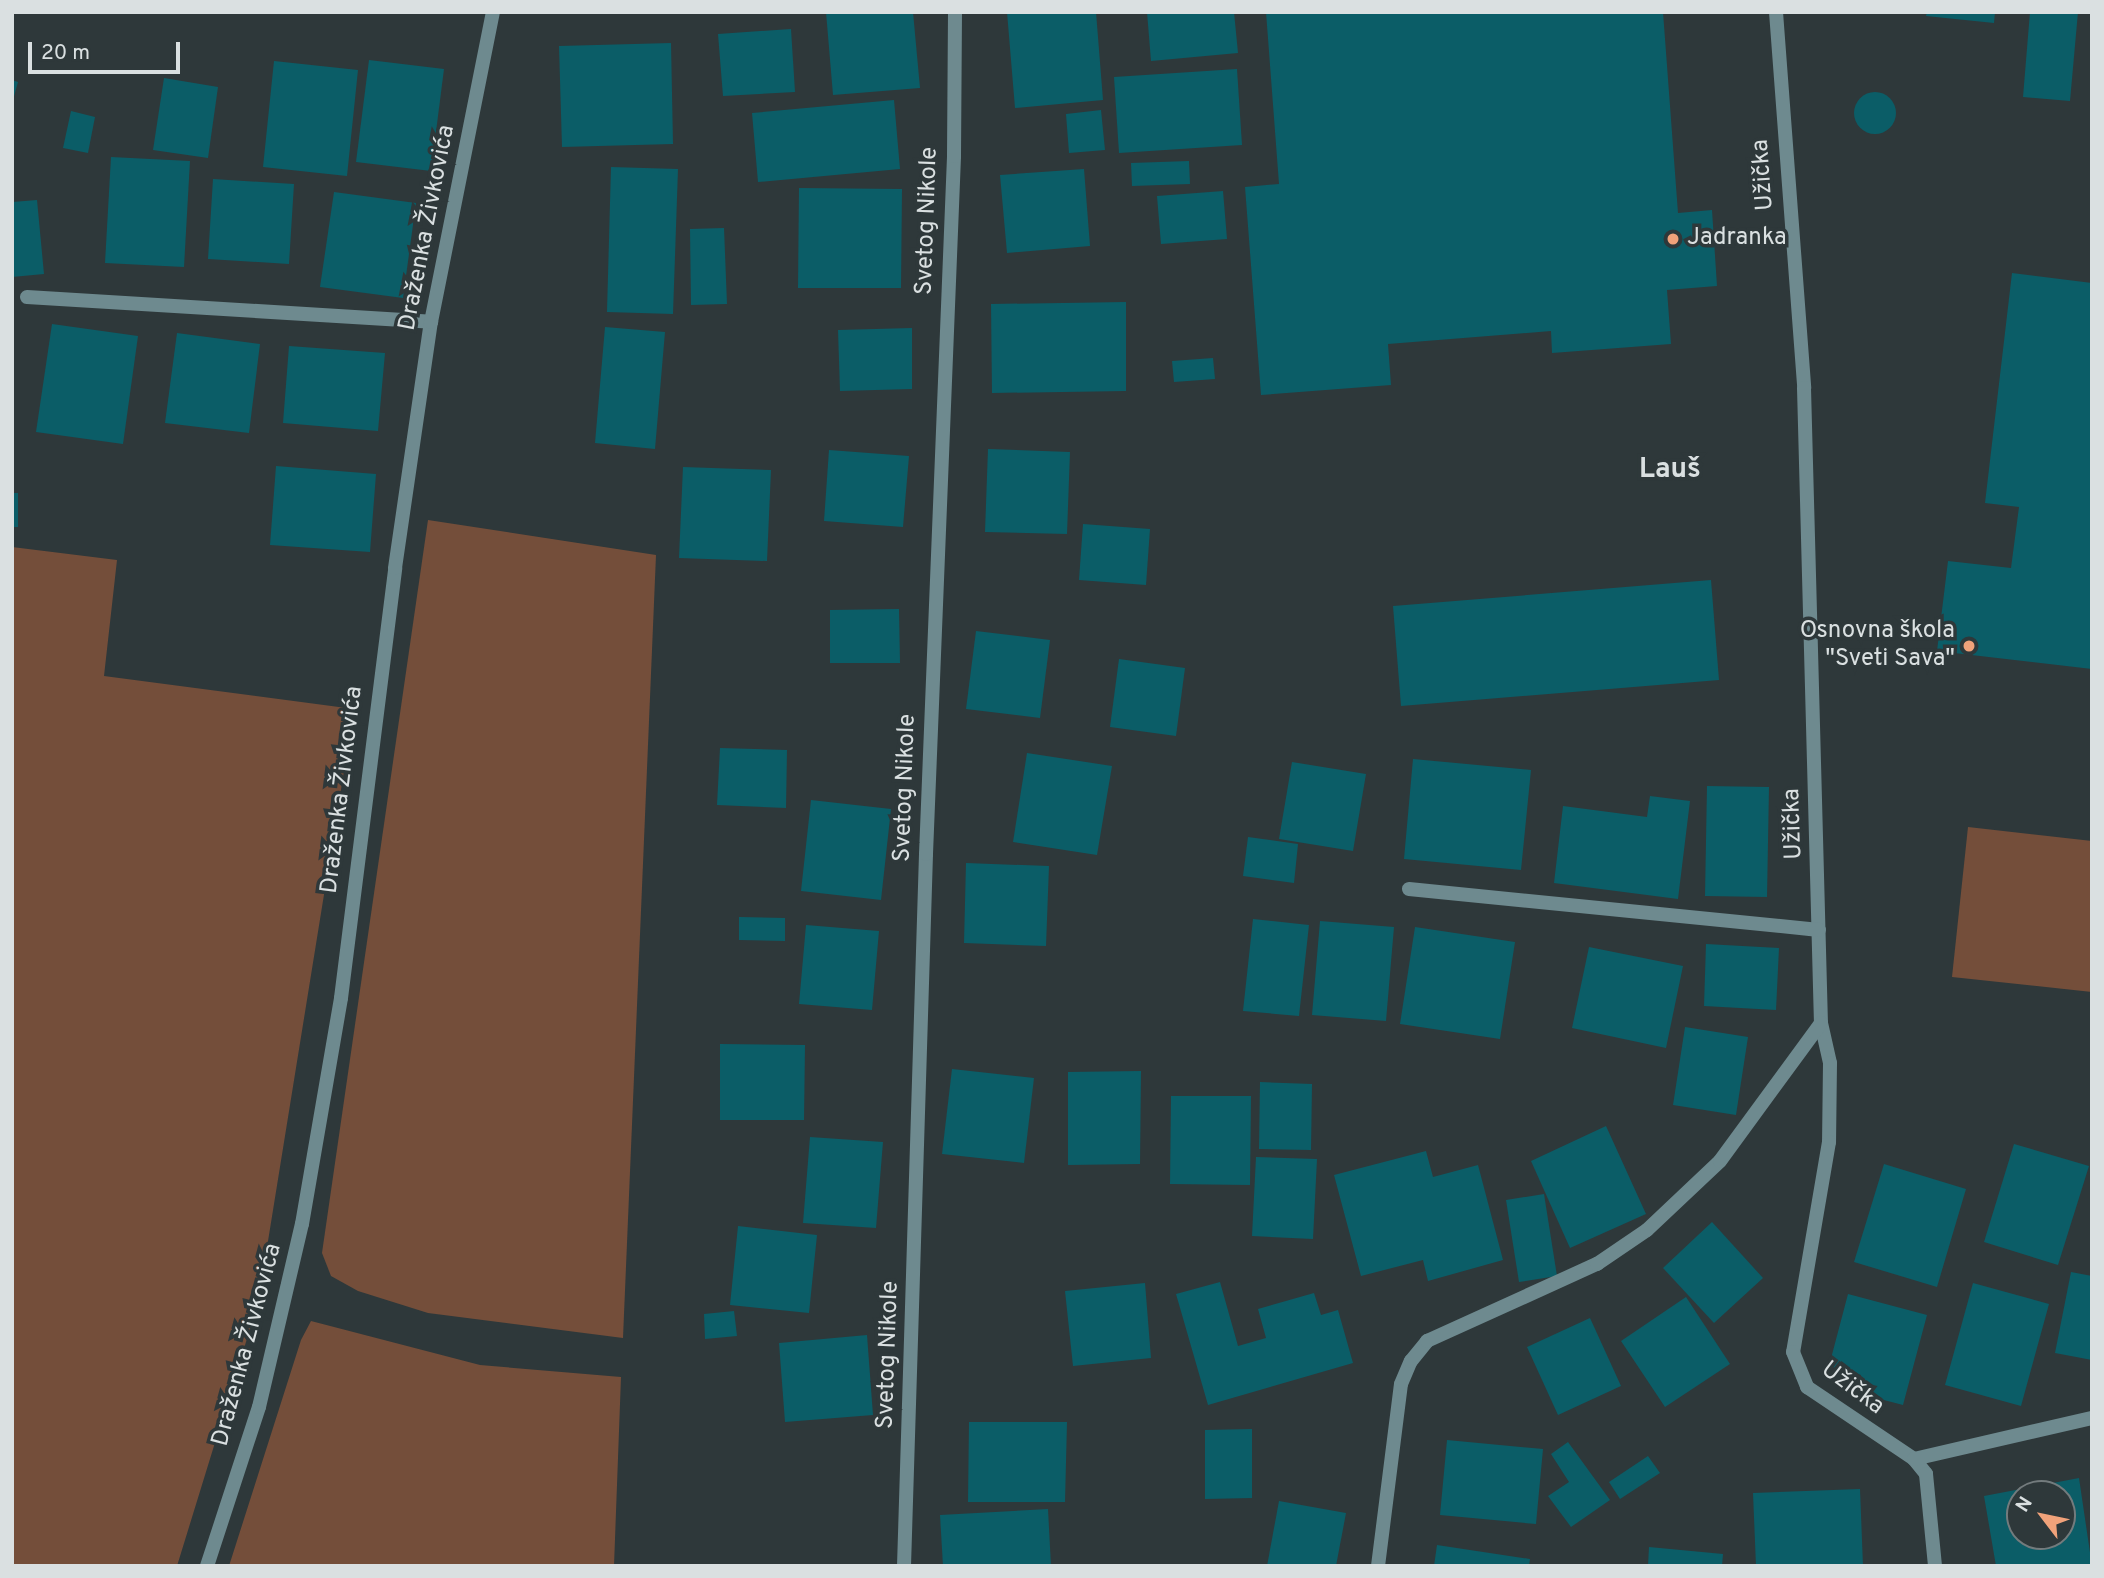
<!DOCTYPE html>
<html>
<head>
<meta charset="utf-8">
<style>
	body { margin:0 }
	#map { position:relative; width:2104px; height:1578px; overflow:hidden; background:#2e383a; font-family:Overpass,sans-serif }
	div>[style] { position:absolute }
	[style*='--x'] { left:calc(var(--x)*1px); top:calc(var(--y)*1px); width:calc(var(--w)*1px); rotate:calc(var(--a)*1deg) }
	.green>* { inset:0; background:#744e3a }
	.building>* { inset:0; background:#0b5d67 }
	.round { border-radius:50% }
	.street>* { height:14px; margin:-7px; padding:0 7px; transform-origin:7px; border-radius:7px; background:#6e8a8f }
	.dots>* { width:19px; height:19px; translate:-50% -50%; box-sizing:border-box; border:4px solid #2e383a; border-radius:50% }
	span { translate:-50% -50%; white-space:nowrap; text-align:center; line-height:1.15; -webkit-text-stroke:7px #2e383a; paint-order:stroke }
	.street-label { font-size:24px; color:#dae0e1 }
	.poi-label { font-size:24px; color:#dae0e1 }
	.left { translate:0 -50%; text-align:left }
	.right { translate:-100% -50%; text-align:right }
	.quarter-label { font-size:28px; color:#dae0e1; font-weight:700 }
	.frame { position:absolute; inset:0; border:14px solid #dae0e1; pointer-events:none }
	.north { position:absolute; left:2006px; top:1480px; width:70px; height:70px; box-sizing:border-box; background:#2e383a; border:2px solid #737b7d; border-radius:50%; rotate:302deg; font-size:19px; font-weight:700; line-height:28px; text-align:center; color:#dae0e1 }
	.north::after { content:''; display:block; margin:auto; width:24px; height:32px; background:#f0a27a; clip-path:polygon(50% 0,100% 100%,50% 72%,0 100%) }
	.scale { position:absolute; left:28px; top:42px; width:152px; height:32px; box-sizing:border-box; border:4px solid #dae0e1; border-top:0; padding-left:9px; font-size:21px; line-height:24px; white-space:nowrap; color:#dae0e1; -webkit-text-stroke:5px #2e383a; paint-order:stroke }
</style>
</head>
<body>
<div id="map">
	<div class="green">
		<div style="clip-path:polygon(428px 520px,656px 555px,623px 1338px,428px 1313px,358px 1291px,331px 1276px,322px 1253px)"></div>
		<div style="clip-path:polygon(12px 547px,117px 560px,104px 676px,354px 709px,258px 1303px,177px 1566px,12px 1566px)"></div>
		<div style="clip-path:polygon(1968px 827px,2092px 841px,2092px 992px,1952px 977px)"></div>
		<div style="clip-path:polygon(311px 1321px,480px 1365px,621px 1377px,614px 1566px,229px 1566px,301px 1340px)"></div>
	</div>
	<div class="building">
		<div style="clip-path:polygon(826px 12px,913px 12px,920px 88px,833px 95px)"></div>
		<div style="clip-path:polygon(1007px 12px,1096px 12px,1103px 100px,1015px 108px)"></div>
		<div style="clip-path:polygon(1147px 12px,1234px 12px,1238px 53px,1151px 61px)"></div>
		<div style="clip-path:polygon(1266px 12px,1663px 12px,1678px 213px,1712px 210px,1717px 286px,1667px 290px,1671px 344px,1552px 353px,1551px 331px,1388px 344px,1391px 385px,1261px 395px,1245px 187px,1279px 184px)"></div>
		<div style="clip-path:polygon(1927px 12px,1995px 12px,1994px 23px,1926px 16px)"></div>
		<div style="clip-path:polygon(2030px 12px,2078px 12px,2070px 101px,2023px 97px)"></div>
		<div style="clip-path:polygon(791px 29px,795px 92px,723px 96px,718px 34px)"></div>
		<div style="clip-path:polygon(671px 43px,673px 144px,562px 147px,559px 46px)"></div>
		<div style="clip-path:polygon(369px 60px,444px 69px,431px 171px,356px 162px)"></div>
		<div style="clip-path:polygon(274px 61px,358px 70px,347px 176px,263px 167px)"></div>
		<div style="clip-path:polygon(1237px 69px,1242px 145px,1119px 153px,1114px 77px)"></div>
		<div style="clip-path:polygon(164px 78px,218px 87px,208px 158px,153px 150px)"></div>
		<div style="clip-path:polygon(12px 80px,18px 82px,13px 100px,12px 100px)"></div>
		<div class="round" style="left:1854px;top:92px;width:42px;height:42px"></div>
		<div style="clip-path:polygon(894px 100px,900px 169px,758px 182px,752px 113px)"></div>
		<div style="clip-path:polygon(1101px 110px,1105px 150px,1069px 153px,1066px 114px)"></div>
		<div style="clip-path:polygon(71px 111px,95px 117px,88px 153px,63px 148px)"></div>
		<div style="clip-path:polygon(111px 157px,190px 161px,184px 267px,105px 263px)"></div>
		<div style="clip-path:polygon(1189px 161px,1190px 184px,1132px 186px,1131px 163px)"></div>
		<div style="clip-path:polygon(611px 167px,678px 169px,673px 314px,607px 312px)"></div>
		<div style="clip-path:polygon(1084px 169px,1090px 246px,1007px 253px,1000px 175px)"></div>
		<div style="clip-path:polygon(213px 179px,294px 184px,289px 264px,208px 259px)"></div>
		<div style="clip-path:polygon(799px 188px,902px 189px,901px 288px,798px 288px)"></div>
		<div style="clip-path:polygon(1223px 191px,1227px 239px,1161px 244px,1157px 196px)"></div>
		<div style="clip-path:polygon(334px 192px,416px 203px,403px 298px,320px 287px)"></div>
		<div style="clip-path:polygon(37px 200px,44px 274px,12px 277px,12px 202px)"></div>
		<div style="clip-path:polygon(724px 228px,727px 304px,691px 305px,690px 229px)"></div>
		<div style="clip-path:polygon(2012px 273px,2092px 283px,2092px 669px,1937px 651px,1948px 561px,2011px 568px,2019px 507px,1985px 503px)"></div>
		<div style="clip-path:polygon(1126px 302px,1126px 391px,992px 393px,991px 304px)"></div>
		<div style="clip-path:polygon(52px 324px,138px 336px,123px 444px,36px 432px)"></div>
		<div style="clip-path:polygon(605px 327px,665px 332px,655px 449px,595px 443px)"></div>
		<div style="clip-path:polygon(912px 328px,912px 389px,840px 391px,838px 330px)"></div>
		<div style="clip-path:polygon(177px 333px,260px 344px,249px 433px,165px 423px)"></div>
		<div style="clip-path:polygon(289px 346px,385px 353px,378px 431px,283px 423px)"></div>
		<div style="clip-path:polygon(1213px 358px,1215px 379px,1174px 382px,1172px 361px)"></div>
		<div style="clip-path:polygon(988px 449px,1070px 452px,1067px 534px,985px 532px)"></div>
		<div style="clip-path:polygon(829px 450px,909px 456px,903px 527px,824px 521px)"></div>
		<div style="clip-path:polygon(276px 466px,376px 474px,370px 552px,270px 545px)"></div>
		<div style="clip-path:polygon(683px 467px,771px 470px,767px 561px,679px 558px)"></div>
		<div style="clip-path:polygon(12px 493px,18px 493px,18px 527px,12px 527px)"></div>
		<div style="clip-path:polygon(1083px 524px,1150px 529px,1146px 585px,1079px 580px)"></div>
		<div style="clip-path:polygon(1711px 580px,1719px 680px,1401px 706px,1393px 606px)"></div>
		<div style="clip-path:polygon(899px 609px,900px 663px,830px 663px,830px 610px)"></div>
		<div style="clip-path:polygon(976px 631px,1050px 640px,1040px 718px,966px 709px)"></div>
		<div style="clip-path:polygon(1119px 659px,1185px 668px,1176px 736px,1110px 727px)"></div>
		<div style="clip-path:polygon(720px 748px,787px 750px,786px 808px,717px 805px)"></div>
		<div style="clip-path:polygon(1027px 753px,1112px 766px,1097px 855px,1013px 842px)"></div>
		<div style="clip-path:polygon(1413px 759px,1531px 770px,1521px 870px,1404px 859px)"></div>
		<div style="clip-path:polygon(1292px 762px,1366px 774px,1353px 851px,1279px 839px)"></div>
		<div style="clip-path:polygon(1707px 786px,1769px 787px,1767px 897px,1705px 896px)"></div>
		<div style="clip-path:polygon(1650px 796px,1690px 801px,1678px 899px,1554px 883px,1563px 806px,1647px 817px)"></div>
		<div style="clip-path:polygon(811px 800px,891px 809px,881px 900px,801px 891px)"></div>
		<div style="clip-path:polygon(1248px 837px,1298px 844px,1294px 883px,1243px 876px)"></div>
		<div style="clip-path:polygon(966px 863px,1049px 866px,1046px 946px,964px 943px)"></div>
		<div style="clip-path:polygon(739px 917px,785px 918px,785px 941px,739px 940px)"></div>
		<div style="clip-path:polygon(1253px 919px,1309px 925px,1299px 1016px,1243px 1011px)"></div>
		<div style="clip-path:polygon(1320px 921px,1394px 927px,1386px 1021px,1312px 1015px)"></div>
		<div style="clip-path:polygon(806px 925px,879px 931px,872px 1010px,799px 1004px)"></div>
		<div style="clip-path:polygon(1415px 927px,1515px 942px,1500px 1039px,1400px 1024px)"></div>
		<div style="clip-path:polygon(1706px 944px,1779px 948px,1776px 1010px,1704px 1006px)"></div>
		<div style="clip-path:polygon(1589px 947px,1683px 966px,1666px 1048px,1572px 1028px)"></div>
		<div style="clip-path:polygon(1685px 1027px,1748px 1037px,1736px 1115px,1673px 1105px)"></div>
		<div style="clip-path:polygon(720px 1044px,805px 1045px,804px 1120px,720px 1120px)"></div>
		<div style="clip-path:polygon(952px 1069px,1034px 1078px,1024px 1163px,942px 1154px)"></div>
		<div style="clip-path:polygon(1141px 1071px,1140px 1164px,1068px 1165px,1068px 1072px)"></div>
		<div style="clip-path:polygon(1260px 1082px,1312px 1084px,1311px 1150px,1259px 1149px)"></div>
		<div style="clip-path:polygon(1171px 1096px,1251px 1096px,1250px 1185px,1170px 1184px)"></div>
		<div style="clip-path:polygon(1606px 1126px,1646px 1214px,1570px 1248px,1531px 1161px)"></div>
		<div style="clip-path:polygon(810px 1137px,883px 1142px,876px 1228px,803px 1223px)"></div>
		<div style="clip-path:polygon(2014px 1144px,2089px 1166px,2058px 1265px,1984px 1242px)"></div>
		<div style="clip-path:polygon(1426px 1151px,1433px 1177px,1478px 1165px,1503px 1260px,1428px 1281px,1423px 1260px,1361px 1276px,1334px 1175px)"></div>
		<div style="clip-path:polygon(1256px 1157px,1317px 1159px,1313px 1239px,1252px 1236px)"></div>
		<div style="clip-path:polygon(1884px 1164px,1966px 1189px,1937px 1287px,1854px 1262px)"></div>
		<div style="clip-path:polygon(1544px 1194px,1557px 1276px,1519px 1282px,1506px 1200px)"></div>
		<div style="clip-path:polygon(1712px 1222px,1763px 1278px,1714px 1323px,1663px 1268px)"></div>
		<div style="clip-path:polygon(738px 1226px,817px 1235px,809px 1313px,730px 1305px)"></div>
		<div style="clip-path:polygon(2071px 1272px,2092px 1276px,2092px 1360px,2055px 1353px)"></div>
		<div style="clip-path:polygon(1220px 1282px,1238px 1346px,1266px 1338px,1258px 1309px,1314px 1293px,1321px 1315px,1338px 1310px,1353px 1363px,1208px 1405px,1176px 1294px)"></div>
		<div style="clip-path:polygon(1145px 1283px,1151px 1358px,1073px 1366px,1065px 1291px)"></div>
		<div style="clip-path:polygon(1973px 1283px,2049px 1304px,2021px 1406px,1945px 1385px)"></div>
		<div style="clip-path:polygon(1848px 1294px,1927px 1315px,1903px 1405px,1857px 1393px,1861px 1375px,1829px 1366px)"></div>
		<div style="clip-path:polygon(1686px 1297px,1730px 1364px,1665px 1407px,1621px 1341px)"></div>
		<div style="clip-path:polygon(734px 1311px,737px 1336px,705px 1339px,704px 1314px)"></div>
		<div style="clip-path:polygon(1590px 1318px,1621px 1386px,1558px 1415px,1527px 1347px)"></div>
		<div style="clip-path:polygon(867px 1335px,873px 1415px,785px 1422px,779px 1343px)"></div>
		<div style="clip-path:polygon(969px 1422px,1067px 1422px,1065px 1502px,968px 1502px)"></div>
		<div style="clip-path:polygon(1252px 1429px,1252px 1498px,1205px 1499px,1205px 1430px)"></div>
		<div style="clip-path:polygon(1447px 1440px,1543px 1449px,1536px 1524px,1440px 1515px)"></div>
		<div style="clip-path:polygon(1568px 1442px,1610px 1500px,1571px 1527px,1548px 1496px,1569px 1482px,1551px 1454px)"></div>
		<div style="clip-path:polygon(1648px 1456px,1660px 1473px,1620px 1499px,1609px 1482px)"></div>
		<div style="clip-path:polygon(evenodd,2079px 1478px,2092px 1566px,1996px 1566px,1984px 1496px,2079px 1478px,2020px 1494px,2062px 1494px,2062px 1536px,2020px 1536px,2020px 1494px)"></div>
		<div style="clip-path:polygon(1860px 1489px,1863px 1566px,1756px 1566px,1753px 1493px)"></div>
		<div style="clip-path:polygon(1279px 1501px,1346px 1513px,1336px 1566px,1267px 1566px)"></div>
		<div style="clip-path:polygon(1048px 1509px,1051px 1566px,943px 1566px,940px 1515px)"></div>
		<div style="clip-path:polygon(1437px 1545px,1530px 1559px,1529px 1566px,1434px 1566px)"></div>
		<div style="clip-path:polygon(1649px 1547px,1723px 1554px,1722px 1566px,1648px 1566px)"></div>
	</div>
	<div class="street">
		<div style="--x:1776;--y:12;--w:377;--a:85.7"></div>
		<div style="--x:1804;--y:388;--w:635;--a:88.47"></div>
		<div style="--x:1821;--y:1023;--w:41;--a:77.3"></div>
		<div style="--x:1830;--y:1063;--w:79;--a:90.7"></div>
		<div style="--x:1829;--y:1142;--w:213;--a:99.7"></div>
		<div style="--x:1793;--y:1352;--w:38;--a:68"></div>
		<div style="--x:1807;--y:1387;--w:129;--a:33.9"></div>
		<div style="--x:1914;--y:1459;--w:19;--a:51"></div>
		<div style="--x:1926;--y:1474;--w:92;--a:84.4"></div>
		<div style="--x:27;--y:297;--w:405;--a:3.5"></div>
		<div style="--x:1409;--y:889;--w:412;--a:5.7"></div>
		<div style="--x:1914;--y:1459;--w:183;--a:-13"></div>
		<div style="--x:207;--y:1566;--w:167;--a:-71.9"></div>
		<div style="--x:259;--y:1407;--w:188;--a:-76.8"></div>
		<div style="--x:302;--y:1224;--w:229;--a:-80.2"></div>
		<div style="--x:341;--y:998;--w:433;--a:-82.8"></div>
		<div style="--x:395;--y:568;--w:249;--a:-81.7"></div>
		<div style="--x:431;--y:322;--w:316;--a:-78.7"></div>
		<div style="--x:904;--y:1566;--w:712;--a:-88.23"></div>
		<div style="--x:926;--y:854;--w:699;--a:-87.7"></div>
		<div style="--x:954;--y:156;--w:144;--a:-89.6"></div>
		<div style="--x:1378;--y:1566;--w:183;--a:-82.8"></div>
		<div style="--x:1401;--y:1384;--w:25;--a:-67"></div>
		<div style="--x:1411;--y:1361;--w:26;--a:-51"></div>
		<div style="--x:1427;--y:1341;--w:187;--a:-24.4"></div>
		<div style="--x:1597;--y:1264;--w:60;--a:-34.2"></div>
		<div style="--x:1647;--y:1230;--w:100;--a:-43.4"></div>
		<div style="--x:1720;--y:1161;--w:171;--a:-53.8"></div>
	</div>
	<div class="dots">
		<div style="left:1673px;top:239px;background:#f0a27a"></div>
		<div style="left:1969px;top:646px;background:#f0a27a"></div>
	</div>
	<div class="street-label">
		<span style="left:1764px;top:175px;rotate:-94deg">Užička</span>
		<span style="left:928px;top:221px;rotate:-88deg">Svetog Nikole</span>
		<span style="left:428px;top:228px;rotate:-79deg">Draženka Živkovića</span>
		<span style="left:906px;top:788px;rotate:-88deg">Svetog Nikole</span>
		<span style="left:343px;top:790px;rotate:-83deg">Draženka Živkovića</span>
		<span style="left:1794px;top:824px;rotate:-92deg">Užička</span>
		<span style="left:248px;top:1345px;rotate:-75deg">Draženka Živkovića</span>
		<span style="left:889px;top:1355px;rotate:-88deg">Svetog Nikole</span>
		<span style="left:1852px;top:1389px;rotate:37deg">Užička</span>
	</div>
	<div class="poi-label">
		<span class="left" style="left:1687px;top:239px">Jadranka</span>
		<span class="right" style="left:1955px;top:646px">Osnovna škola<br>"Sveti Sava"</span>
	</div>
	<div class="quarter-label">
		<span style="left:1670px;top:470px">Lauš</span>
	</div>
	<div class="frame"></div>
	<div class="north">N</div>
	<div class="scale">20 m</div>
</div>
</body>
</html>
